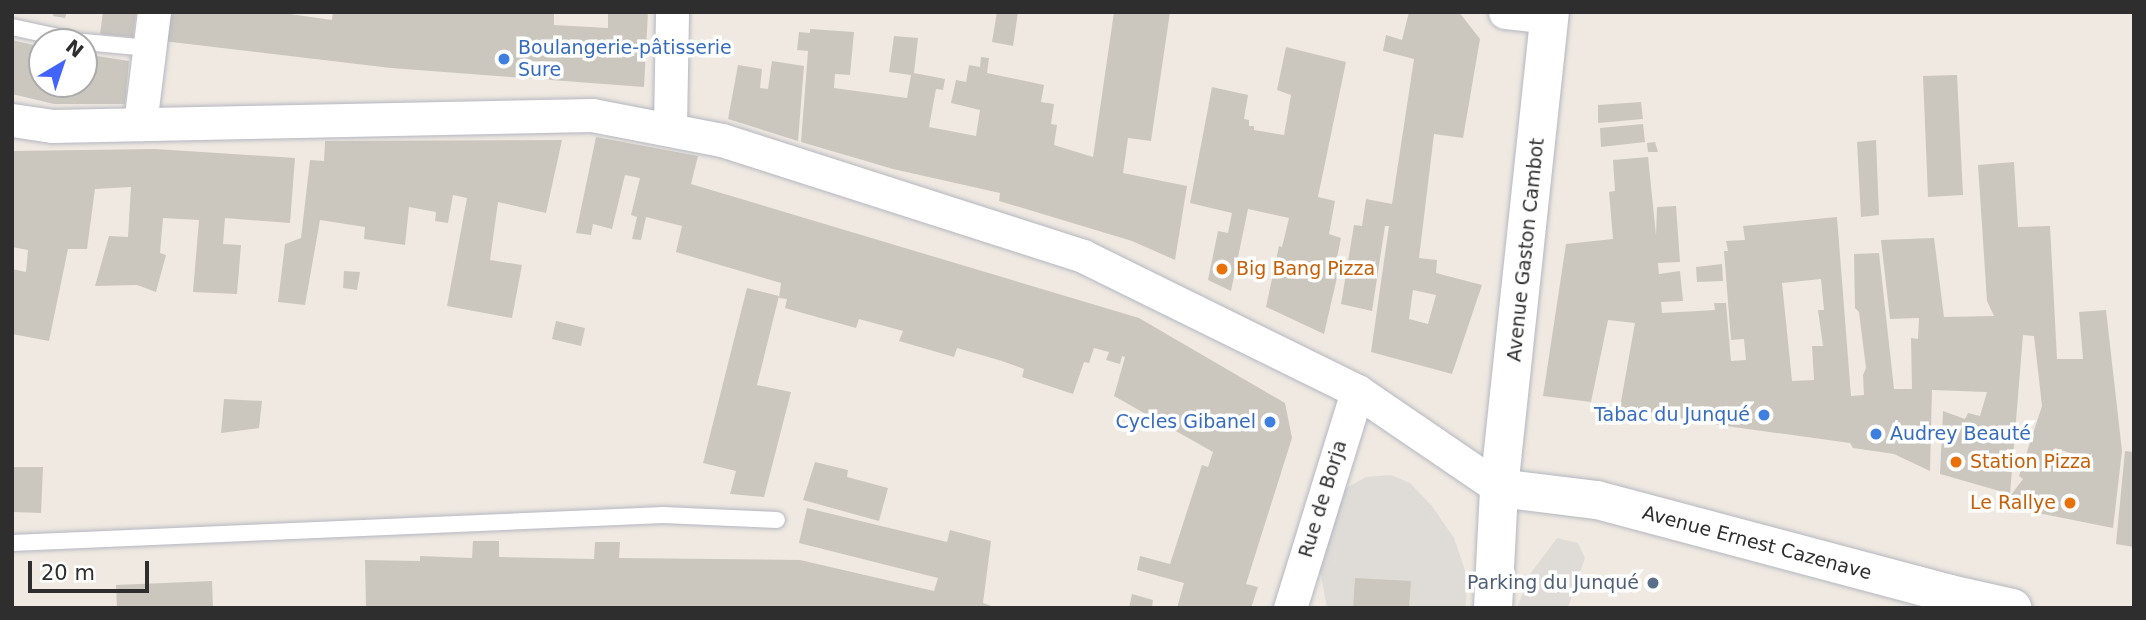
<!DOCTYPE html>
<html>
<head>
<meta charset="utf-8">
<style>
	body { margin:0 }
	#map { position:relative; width:2146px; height:620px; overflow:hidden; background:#efe9e1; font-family:"DejaVu Sans",sans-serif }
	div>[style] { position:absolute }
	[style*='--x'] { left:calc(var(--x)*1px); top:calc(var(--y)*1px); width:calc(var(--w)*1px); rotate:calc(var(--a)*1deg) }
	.plaza>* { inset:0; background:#dfdcd8 }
	.building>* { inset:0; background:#cbc7bf }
	.roads { filter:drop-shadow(0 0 2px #b4b7c1) drop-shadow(0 0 2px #b4b7c1) }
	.lane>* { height:16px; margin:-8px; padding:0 8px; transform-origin:8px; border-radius:8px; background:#fff }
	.street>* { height:33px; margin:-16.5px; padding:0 16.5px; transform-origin:16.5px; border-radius:16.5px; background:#fff }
	.secondary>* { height:38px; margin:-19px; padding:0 19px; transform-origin:19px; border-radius:19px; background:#fff }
	.dots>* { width:19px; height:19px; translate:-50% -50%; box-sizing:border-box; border:4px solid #fff; border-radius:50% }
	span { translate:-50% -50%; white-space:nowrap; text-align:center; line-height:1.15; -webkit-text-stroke:7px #fff; paint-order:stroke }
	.shop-label { font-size:19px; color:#366cbe }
	.left { translate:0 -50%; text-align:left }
	.right { translate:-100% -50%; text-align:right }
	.street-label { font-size:19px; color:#2e2e2e }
	.food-label { font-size:19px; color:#c56008 }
	.service-label { font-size:19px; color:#4e5e75 }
	.frame { position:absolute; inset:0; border:14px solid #2e2e2e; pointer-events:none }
	.north { position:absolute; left:28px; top:28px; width:70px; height:70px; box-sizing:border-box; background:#fff; border:2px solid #ababab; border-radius:50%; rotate:39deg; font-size:19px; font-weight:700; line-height:28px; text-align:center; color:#2e2e2e }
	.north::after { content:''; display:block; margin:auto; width:24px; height:32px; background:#4264fb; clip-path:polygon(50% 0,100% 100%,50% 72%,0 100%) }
	.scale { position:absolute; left:28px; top:561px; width:121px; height:32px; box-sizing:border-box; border:4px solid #2e2e2e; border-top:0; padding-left:9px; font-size:21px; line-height:24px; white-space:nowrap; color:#2e2e2e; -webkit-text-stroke:5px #fff; paint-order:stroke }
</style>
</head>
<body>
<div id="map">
	<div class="plaza">
		<div style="clip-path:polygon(1391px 475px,1410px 483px,1432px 506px,1454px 538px,1467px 576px,1466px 608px,1327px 608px,1318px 560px,1331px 510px,1346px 488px,1366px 477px)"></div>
		<div style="clip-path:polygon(1557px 538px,1578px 543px,1585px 558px,1568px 608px,1517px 608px,1530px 574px)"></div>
	</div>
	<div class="building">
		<div style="clip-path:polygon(54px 12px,67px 12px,65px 18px,53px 16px)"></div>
		<div style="clip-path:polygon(103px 12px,136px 12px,133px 37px,100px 34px)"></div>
		<div style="clip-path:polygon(166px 12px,276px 12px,332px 20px,333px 12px,554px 12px,554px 25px,608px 28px,608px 12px,648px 12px,644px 87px,391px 68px,163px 41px)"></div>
		<div style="clip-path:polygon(997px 12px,1018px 12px,1013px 46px,992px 42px)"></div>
		<div style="clip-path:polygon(1114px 12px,1170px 12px,1151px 141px,1128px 138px,1123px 173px,1187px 186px,1175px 260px,1132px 241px,999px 201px,1000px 193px,893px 169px,801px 142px,808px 51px,797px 50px,799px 32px,810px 33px,810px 29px,854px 32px,850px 75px,835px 74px,834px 88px,907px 98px,911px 75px,889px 72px,894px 36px,918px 38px,914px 73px,945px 79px,943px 90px,936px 89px,929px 127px,976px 136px,980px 110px,951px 103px,956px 80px,966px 82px,969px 65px,980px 67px,981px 57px,989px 58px,987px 73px,1044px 85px,1041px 102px,1054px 104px,1051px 124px,1057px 125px,1054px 145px,1093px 157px)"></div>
		<div style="clip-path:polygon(evenodd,1409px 12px,1459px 12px,1480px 39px,1463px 138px,1434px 134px,1419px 258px,1437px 260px,1436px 273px,1482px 285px,1452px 374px,1371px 352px,1389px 226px,1385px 226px,1372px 311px,1341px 304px,1354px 225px,1362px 226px,1366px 199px,1392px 204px,1414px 59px,1383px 51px,1386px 35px,1402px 40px,1409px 12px,1413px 290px,1436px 295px,1428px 324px,1409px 319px,1413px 290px)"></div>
		<div style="clip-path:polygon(12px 40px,42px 47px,42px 84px,84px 84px,84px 54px,129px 61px,125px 104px,54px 104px,12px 94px)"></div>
		<div style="clip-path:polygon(1286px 47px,1346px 62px,1318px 197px,1335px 201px,1329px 234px,1341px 238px,1334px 272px,1338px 273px,1324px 334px,1266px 307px,1279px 246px,1282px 247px,1289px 218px,1248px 209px,1231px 291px,1208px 280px,1218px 231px,1228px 233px,1232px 213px,1190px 203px,1212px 87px,1248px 95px,1244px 119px,1249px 120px,1249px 126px,1254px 126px,1254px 130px,1284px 135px,1291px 95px,1277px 90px)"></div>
		<div style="clip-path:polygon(772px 61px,804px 66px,798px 141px,728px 119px,738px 65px,762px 69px,760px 88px,768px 89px)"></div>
		<div style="clip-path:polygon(1957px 75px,1963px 195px,1928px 197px,1923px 76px)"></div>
		<div style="clip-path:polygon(1641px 102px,1643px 119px,1598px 123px,1598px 105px)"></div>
		<div style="clip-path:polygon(1643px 124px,1645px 142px,1601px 147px,1600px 128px)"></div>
		<div style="clip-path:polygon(596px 137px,698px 156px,691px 184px,1139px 318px,1285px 403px,1292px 438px,1246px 584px,1258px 587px,1251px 608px,1177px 608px,1184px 583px,1137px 570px,1140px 556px,1170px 564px,1202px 465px,1208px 467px,1213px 452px,1114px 396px,1125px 357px,1122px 356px,1120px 364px,1106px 360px,1109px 352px,1094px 348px,1089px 363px,1084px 362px,1073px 394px,1022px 377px,1024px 369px,1002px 361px,957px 348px,954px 357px,899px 341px,903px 331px,859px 319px,856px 328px,785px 308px,787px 299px,779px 298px,781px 283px,676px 252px,682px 226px,646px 217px,641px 240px,632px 239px,637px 217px,631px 215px,640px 178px,625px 175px,612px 229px,593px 224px,591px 235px,576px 233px)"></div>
		<div style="clip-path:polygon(562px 140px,546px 213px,498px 202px,490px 260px,522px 265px,512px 318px,447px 306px,467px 198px,453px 195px,448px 223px,435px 221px,436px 212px,409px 207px,405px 245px,364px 239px,365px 227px,320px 220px,305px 305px,278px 302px,285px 244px,301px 238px,310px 160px,324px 161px,325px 141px)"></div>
		<div style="clip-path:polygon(1876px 140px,1879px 215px,1861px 217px,1857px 142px)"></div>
		<div style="clip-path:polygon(1655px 142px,1658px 152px,1648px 152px,1647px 143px)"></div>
		<div style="clip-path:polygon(155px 149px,295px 158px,290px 223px,225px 218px,223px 244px,241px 245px,237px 294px,193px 292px,199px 220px,163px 218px,160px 253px,166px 255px,156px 292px,137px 285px,95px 286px,109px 236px,128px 237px,131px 187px,95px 189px,87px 249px,68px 249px,49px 341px,12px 334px,12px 269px,26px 272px,28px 250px,12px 247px,12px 151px)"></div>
		<div style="clip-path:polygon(evenodd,1648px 157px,1656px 235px,1657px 207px,1676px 206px,1680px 262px,1658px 263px,1659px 274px,1680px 271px,1683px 301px,1661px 302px,1662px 313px,1715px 310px,1714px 303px,1726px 303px,1731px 361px,1746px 360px,1744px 339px,1731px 340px,1724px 251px,1728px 251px,1726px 241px,1745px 240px,1743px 226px,1837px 217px,1851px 396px,1864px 395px,1863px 375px,1866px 368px,1859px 312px,1855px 308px,1854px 254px,1879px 253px,1894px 389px,1912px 389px,1911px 338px,1918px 339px,1919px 318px,1890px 319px,1881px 240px,1934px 238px,1944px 317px,1994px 316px,1987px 301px,1978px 165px,2014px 162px,2018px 227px,2050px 226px,2057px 359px,2083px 359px,2079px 312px,2106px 310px,2122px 451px,2113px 528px,2038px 513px,2011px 495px,2023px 479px,2019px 476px,2042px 406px,2034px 336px,2023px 335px,2010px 494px,1940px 474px,1943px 411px,1965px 419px,1968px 413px,1980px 416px,1987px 392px,1932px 390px,1930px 471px,1894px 454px,1853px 448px,1850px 443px,1719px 425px,1620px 407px,1635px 323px,1608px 320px,1591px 402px,1543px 396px,1566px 244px,1613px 239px,1609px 192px,1615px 191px,1613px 160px,1648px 157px,1821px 279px,1824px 310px,1818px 310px,1823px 346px,1812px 346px,1814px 380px,1792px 381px,1782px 283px,1821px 279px,1648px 157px,2055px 448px,2070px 453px,2067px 467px,2052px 462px,2055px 448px)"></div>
		<div style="clip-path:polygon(1722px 264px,1723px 281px,1697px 282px,1696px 267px)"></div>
		<div style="clip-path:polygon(344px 271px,360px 272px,357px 290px,343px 288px)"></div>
		<div style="clip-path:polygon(747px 288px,779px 296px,757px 385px,791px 392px,764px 497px,730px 494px,736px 471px,703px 463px)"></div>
		<div style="clip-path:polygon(556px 321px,585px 328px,581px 346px,552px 339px)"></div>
		<div style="clip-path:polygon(224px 399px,262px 401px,259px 428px,221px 433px)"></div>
		<div style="clip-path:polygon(2125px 451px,2134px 452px,2134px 547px,2116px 544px)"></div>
		<div style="clip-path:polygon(815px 462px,848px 470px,847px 477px,888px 488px,879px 521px,803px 500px)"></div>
		<div style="clip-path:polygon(12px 467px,43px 467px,41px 513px,12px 512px)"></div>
		<div style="clip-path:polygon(807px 508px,947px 542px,950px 530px,991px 541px,983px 603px,997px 608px,366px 608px,365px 560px,420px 561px,420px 556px,472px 558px,473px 541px,499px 541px,499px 557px,594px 559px,595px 542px,620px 542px,619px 558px,800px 560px,934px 591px,938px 578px,799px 543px)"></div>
		<div style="clip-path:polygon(1355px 578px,1411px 581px,1409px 608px,1353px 608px)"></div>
		<div style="clip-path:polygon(212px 581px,213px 608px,117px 608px,116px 585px)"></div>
		<div style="clip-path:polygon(1132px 594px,1153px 600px,1152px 608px,1129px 608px)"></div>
	</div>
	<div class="roads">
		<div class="lane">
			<div style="--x:12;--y:27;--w:71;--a:12.3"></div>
			<div style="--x:84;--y:42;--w:65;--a:5.3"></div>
			<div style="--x:12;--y:543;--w:652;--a:-2.46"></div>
			<div style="--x:663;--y:515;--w:114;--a:2.5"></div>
		</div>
		<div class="street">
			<div style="--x:1505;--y:12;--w:45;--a:6.3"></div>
			<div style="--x:12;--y:120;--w:40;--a:8.5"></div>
			<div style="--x:52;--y:126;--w:540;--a:-1.17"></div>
			<div style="--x:592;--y:115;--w:132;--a:10.9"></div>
			<div style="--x:722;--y:140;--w:379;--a:17.8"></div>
			<div style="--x:1083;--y:256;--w:305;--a:26.2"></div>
			<div style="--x:1357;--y:391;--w:172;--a:34.3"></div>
			<div style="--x:140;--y:124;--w:113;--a:-82.9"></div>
			<div style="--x:670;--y:128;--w:116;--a:-89"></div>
			<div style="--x:1290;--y:608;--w:227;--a:-72.8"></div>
		</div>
		<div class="secondary">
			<div style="--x:1499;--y:488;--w:99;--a:7"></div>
			<div style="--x:1597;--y:500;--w:365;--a:14.9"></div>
			<div style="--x:1950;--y:594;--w:64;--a:12.7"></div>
			<div style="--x:1493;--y:608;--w:120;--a:-87.1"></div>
			<div style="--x:1499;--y:488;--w:479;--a:-83.9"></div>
		</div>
	</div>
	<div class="dots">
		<div style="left:504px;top:59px;background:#3f7fe0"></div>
		<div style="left:1222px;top:269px;background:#e8710a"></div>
		<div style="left:1764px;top:415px;background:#3f7fe0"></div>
		<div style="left:1270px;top:422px;background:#3f7fe0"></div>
		<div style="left:1876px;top:434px;background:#3f7fe0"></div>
		<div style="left:1956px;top:462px;background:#e8710a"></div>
		<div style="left:2070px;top:503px;background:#e8710a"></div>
		<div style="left:1653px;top:583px;background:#5c6f8a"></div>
	</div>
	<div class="shop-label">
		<span class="left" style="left:518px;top:59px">Boulangerie-pâtisserie<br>Sure</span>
		<span class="right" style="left:1750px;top:415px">Tabac du Junqué</span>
		<span class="right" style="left:1256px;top:422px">Cycles Gibanel</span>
		<span class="left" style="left:1890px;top:434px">Audrey Beauté</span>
	</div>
	<div class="street-label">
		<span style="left:1526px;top:250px;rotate:-84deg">Avenue Gaston Cambot</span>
		<span style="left:1323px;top:499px;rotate:-73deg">Rue de Borja</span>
		<span style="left:1757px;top:543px;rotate:15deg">Avenue Ernest Cazenave</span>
	</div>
	<div class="food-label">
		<span class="left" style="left:1236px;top:269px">Big Bang Pizza</span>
		<span class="left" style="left:1970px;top:462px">Station Pizza</span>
		<span class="right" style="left:2056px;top:503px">Le Rallye</span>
	</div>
	<div class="service-label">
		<span class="right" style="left:1639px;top:583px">Parking du Junqué</span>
	</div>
	<div class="frame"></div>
	<div class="north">N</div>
	<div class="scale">20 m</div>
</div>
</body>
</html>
